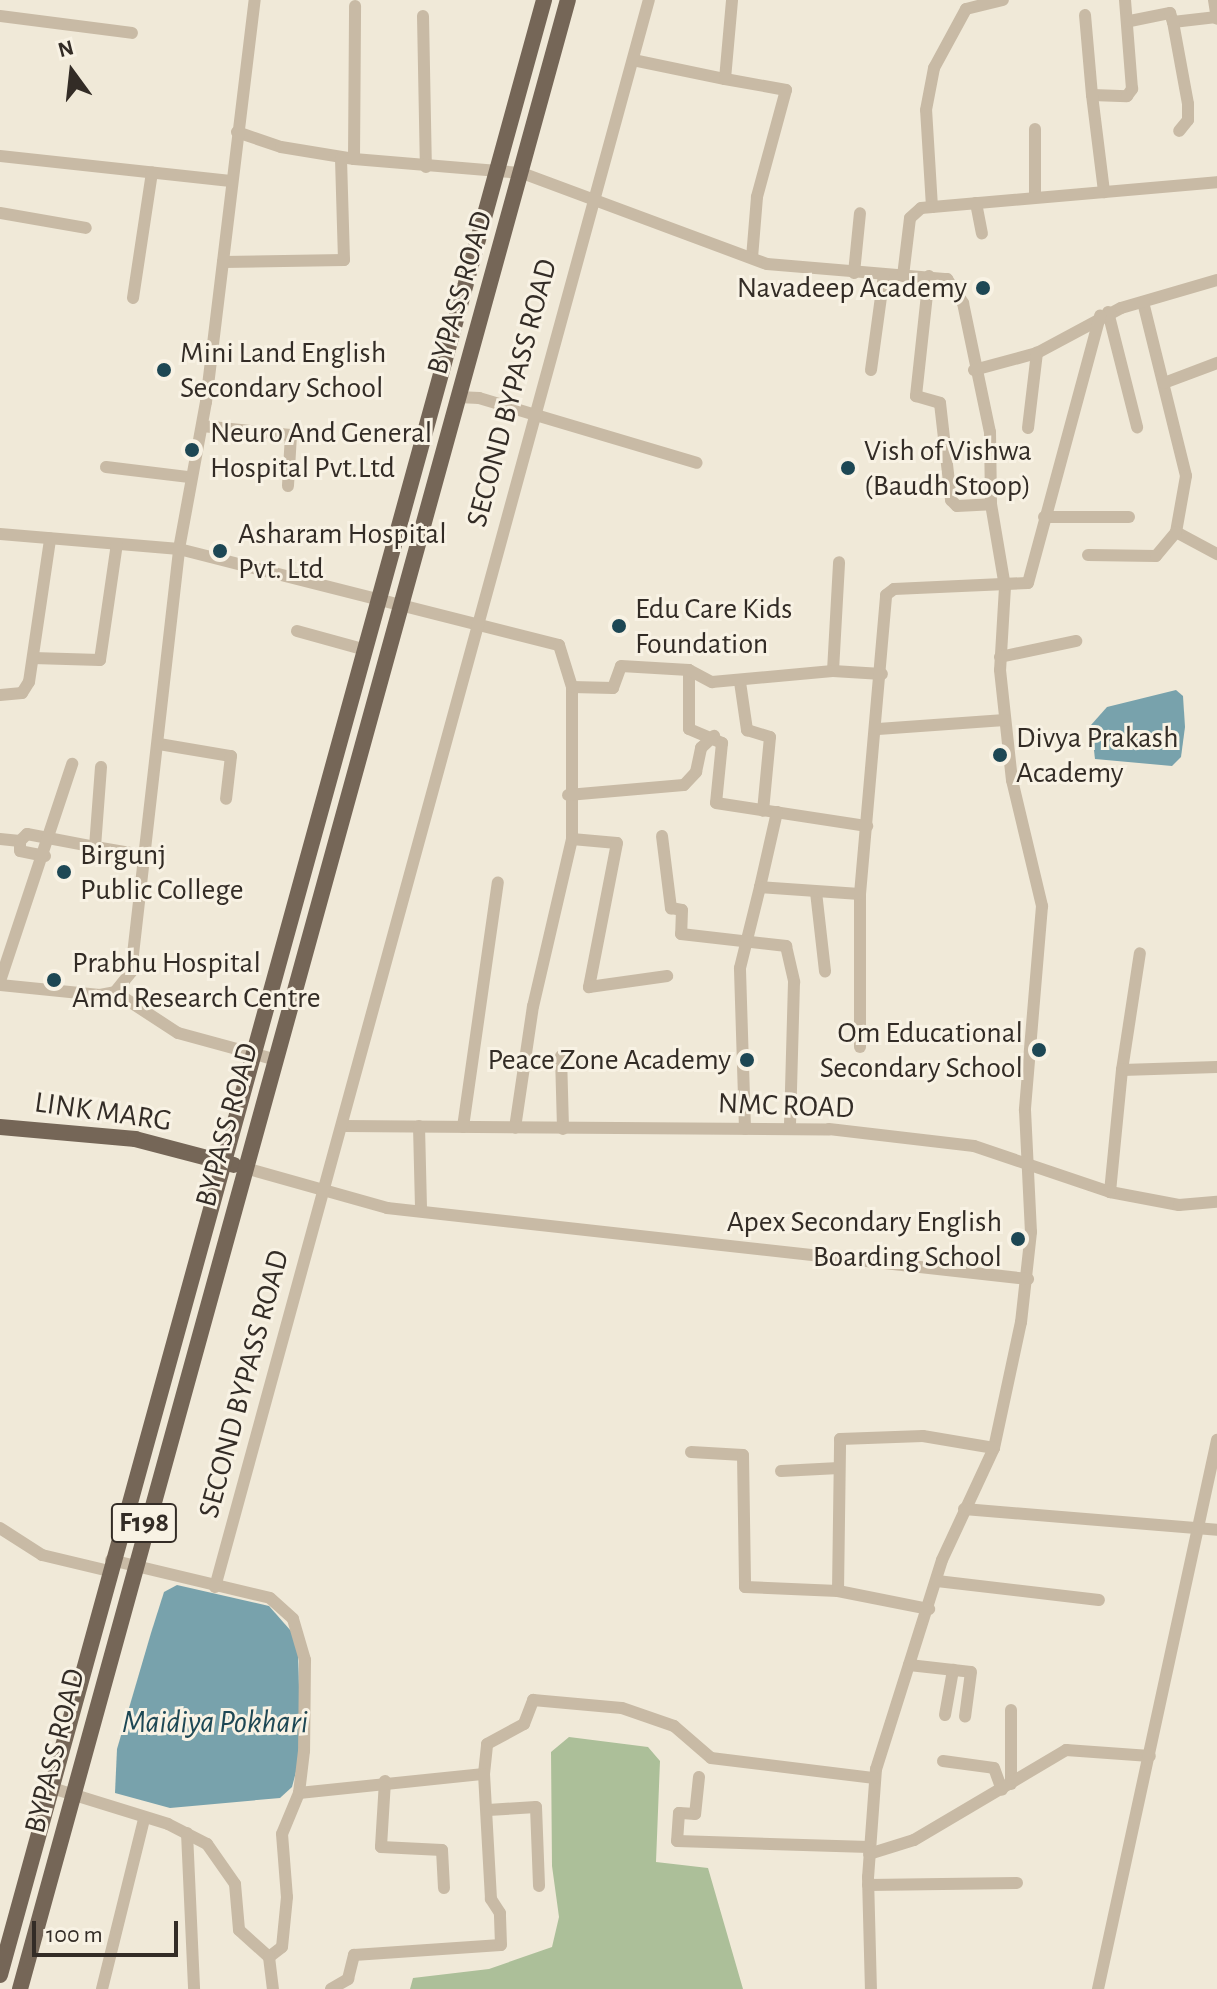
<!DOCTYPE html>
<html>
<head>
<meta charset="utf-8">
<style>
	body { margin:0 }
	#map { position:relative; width:1217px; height:1989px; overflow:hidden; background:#f0e9d8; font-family:"Alegreya Sans",sans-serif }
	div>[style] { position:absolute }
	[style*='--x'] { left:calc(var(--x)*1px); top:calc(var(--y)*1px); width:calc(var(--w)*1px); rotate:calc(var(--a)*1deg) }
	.green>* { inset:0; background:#acbf99 }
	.water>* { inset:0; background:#78a2ac }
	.minor>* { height:12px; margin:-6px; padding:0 6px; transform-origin:6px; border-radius:6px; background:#c8baa5 }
	.major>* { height:16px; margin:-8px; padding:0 8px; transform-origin:8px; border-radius:8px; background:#756657 }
	.dots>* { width:22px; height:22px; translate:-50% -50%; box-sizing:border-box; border:4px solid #f8f2e4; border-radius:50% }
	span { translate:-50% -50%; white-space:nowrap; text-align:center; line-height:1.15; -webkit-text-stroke:6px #f8f2e4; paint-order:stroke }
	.shield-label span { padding:2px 6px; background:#f8f2e4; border:2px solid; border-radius:6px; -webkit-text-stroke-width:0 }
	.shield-label { font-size:28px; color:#332c26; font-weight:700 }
	.poi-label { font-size:30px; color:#332c26 }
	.right { translate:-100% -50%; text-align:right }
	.left { translate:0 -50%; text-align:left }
	.street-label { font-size:30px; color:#332c26 }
	.water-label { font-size:32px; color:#1d4754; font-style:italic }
	.north { position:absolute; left:32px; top:32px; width:80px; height:80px; -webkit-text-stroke:6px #f8f2e4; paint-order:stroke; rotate:345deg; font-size:22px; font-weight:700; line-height:32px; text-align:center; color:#332c26 }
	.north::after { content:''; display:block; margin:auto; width:28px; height:36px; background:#332c26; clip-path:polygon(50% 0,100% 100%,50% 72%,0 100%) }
	.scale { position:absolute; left:32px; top:1921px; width:146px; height:36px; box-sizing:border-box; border:4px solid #332c26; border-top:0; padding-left:10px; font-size:24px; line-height:28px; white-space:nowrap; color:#332c26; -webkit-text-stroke:6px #f8f2e4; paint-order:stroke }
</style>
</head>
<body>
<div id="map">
	<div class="green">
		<div style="clip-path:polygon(569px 1737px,648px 1747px,660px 1761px,656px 1862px,708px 1868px,743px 1989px,410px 1989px,413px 1978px,489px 1969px,552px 1947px,559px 1917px,552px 1866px,551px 1752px)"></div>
	</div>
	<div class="water">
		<div style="clip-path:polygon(1176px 690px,1183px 696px,1185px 727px,1181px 757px,1172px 766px,1095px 759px,1091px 725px,1107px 707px)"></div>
		<div style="clip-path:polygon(177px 1585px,269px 1606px,291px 1631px,298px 1653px,301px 1753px,292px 1787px,280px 1798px,170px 1808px,115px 1793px,117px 1749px,151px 1633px,164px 1592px)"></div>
	</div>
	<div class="minor">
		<div style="--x:1214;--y:0;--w:19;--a:81"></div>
		<div style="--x:1085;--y:15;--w:80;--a:85"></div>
		<div style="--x:1092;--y:95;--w:35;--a:2"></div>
		<div style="--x:1127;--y:96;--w:9;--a:-54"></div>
		<div style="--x:1132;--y:89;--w:89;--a:-94.5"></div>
		<div style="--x:0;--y:16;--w:133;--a:7.3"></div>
		<div style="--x:423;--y:16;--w:151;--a:88.9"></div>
		<div style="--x:1130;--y:21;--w:41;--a:-11.3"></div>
		<div style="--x:1170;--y:13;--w:9;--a:72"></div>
		<div style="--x:1173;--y:22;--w:44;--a:-6.5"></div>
		<div style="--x:1173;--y:22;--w:83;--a:79.6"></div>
		<div style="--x:1188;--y:104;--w:16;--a:90"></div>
		<div style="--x:1188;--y:120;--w:14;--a:129"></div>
		<div style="--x:633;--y:60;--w:94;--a:11.7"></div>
		<div style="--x:725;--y:79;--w:79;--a:-84.9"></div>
		<div style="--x:725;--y:79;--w:62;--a:10.2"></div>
		<div style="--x:786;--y:90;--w:111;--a:105.2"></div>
		<div style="--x:757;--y:197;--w:61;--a:94.7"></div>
		<div style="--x:1092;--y:95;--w:98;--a:82.9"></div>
		<div style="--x:1035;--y:129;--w:67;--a:90"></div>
		<div style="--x:237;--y:132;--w:46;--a:18.8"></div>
		<div style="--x:281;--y:147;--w:74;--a:9.3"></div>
		<div style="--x:354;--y:159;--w:169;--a:4.8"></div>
		<div style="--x:522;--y:173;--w:261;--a:20.4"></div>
		<div style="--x:767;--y:264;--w:181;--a:4.8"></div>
		<div style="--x:947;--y:279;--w:29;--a:56"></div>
		<div style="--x:963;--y:303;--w:132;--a:78.2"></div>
		<div style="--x:990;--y:432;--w:72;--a:89.2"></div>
		<div style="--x:991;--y:504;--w:84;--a:80.4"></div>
		<div style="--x:1005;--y:587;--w:83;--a:93.4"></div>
		<div style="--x:1000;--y:670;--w:111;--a:83.8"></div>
		<div style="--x:1012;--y:780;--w:130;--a:76.6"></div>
		<div style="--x:1042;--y:906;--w:205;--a:94.8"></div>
		<div style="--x:1025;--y:1110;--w:122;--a:87.2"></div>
		<div style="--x:1031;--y:1232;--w:91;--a:96.3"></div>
		<div style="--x:1021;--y:1322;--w:129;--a:102.1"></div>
		<div style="--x:994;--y:1448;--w:123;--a:114.9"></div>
		<div style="--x:942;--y:1560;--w:219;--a:107.5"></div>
		<div style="--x:876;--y:1769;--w:108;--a:94.2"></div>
		<div style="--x:868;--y:1877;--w:112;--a:88.5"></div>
		<div style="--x:0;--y:156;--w:232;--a:6.2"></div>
		<div style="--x:354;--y:159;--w:153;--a:-89.6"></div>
		<div style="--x:976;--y:203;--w:31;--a:79"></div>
		<div style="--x:932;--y:207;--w:97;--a:-93.5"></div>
		<div style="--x:926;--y:110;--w:43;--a:-79.2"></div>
		<div style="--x:934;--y:68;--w:67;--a:-61.5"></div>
		<div style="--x:966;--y:9;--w:38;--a:-14"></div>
		<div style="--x:0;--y:213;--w:87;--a:9.9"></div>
		<div style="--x:223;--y:262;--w:121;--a:-0.9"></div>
		<div style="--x:344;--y:260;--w:102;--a:-91.7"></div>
		<div style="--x:854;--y:273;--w:60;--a:-84.3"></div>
		<div style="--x:903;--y:276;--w:58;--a:-83.1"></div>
		<div style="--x:910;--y:218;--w:15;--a:-42"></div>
		<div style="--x:921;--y:208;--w:297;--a:-5"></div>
		<div style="--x:929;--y:276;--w:121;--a:96.2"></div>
		<div style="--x:916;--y:396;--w:25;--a:16"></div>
		<div style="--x:940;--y:403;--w:98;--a:83.5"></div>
		<div style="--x:951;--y:500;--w:8;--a:45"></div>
		<div style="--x:957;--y:506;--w:34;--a:-3"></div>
		<div style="--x:133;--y:298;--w:127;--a:-81.4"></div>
		<div style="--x:1143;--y:302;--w:179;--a:76.1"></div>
		<div style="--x:1186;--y:476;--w:57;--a:100.1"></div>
		<div style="--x:1176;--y:532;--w:47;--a:28.2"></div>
		<div style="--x:1108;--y:312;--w:119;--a:75.8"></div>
		<div style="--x:871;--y:370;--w:96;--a:-82.2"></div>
		<div style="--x:974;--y:370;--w:65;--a:-15.1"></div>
		<div style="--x:1037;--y:353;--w:95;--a:-28.2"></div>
		<div style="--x:1121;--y:308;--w:100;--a:-16.3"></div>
		<div style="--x:1164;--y:383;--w:57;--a:-20.7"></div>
		<div style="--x:458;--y:397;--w:21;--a:3"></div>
		<div style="--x:479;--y:398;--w:227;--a:16.6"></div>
		<div style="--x:202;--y:426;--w:89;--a:5.8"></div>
		<div style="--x:291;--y:435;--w:51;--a:93.4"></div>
		<div style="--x:1028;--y:428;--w:76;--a:-83.2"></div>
		<div style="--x:106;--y:467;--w:84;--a:6.9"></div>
		<div style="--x:1044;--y:517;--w:85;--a:0"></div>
		<div style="--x:0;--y:534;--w:180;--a:4.8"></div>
		<div style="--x:179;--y:549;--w:392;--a:14.2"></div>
		<div style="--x:559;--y:645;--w:44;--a:72.8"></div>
		<div style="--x:572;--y:687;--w:152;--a:90"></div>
		<div style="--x:572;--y:839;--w:171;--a:103.1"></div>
		<div style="--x:533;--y:1006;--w:123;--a:98.4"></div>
		<div style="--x:1088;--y:555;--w:68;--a:0.8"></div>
		<div style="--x:1156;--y:556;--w:31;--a:-50"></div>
		<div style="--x:297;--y:631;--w:72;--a:15.4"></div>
		<div style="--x:1000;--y:657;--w:78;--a:-11.9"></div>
		<div style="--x:33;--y:658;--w:67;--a:1.7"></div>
		<div style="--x:100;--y:660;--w:117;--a:-81.7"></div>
		<div style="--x:689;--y:670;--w:59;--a:90"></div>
		<div style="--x:689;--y:729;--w:36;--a:23"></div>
		<div style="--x:722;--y:743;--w:60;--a:95.7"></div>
		<div style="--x:716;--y:803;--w:153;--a:8.7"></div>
		<div style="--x:833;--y:671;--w:109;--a:-86.8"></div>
		<div style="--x:740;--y:682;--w:49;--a:81.7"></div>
		<div style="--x:747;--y:730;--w:24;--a:17"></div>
		<div style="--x:770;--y:737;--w:74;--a:95.4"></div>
		<div style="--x:572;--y:687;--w:41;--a:1.4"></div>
		<div style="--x:613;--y:688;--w:23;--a:-70"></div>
		<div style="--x:621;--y:666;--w:68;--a:3.4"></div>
		<div style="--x:689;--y:670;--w:26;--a:28"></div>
		<div style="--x:712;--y:682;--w:121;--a:-5.2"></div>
		<div style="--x:833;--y:671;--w:49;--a:3.5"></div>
		<div style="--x:0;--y:695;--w:22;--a:-5"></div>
		<div style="--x:22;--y:693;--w:13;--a:-58"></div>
		<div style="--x:29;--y:682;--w:145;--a:-81.6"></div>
		<div style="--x:878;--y:729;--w:127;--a:-4.1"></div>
		<div style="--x:159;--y:744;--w:73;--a:9.5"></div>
		<div style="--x:231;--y:756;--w:43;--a:96.6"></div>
		<div style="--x:101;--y:767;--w:80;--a:94.3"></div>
		<div style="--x:95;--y:847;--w:55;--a:9.5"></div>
		<div style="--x:568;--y:795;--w:116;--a:-4.9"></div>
		<div style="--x:684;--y:785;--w:18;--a:-47"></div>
		<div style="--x:696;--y:772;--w:25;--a:-78"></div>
		<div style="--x:701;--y:748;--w:18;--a:-43"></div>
		<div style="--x:662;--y:836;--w:73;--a:82.9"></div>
		<div style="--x:671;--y:908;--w:11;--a:10"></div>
		<div style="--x:682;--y:910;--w:24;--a:92"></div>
		<div style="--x:681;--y:934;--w:106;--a:6.5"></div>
		<div style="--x:786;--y:946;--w:37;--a:77"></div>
		<div style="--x:794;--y:982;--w:147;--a:91.6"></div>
		<div style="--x:0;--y:839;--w:20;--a:6"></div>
		<div style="--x:572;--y:839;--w:45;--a:5.1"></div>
		<div style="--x:617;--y:843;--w:147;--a:101"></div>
		<div style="--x:589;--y:987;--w:79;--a:-8"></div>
		<div style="--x:45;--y:856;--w:25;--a:-169"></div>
		<div style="--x:20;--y:851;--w:10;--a:-90"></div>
		<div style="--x:20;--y:841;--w:10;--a:-45"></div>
		<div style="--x:27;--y:834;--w:69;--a:10.8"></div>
		<div style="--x:760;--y:887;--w:77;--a:-77.2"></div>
		<div style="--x:816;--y:892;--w:80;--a:83.5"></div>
		<div style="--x:0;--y:981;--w:229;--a:-71.6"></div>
		<div style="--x:0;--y:985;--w:100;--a:5.7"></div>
		<div style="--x:100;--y:995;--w:15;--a:-11"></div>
		<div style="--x:115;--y:992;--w:26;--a:-51"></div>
		<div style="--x:131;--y:972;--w:426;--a:-83.5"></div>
		<div style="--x:179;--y:549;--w:149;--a:-79.6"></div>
		<div style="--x:206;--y:402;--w:405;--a:-83.1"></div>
		<div style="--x:115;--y:992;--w:75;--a:33.1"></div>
		<div style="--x:178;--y:1033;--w:98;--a:15.3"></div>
		<div style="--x:860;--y:1047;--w:153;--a:-90"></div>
		<div style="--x:561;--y:1056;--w:73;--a:88.4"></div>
		<div style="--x:1122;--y:1070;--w:118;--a:-81.3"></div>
		<div style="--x:344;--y:1126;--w:485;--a:0.4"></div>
		<div style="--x:829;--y:1129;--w:146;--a:6.7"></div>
		<div style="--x:974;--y:1146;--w:144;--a:18.7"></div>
		<div style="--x:1110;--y:1192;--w:70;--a:10.7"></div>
		<div style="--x:1179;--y:1205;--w:38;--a:-5"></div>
		<div style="--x:419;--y:1126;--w:84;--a:88.6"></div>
		<div style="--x:463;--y:1127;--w:247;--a:-81.9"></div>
		<div style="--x:745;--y:1129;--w:161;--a:-91.8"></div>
		<div style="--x:740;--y:968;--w:83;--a:-76.1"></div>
		<div style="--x:760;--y:887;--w:100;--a:4"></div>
		<div style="--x:860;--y:894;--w:300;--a:-85"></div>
		<div style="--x:886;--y:595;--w:10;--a:-37"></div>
		<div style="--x:894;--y:589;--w:134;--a:-2.6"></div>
		<div style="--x:1028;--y:583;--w:277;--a:-74.9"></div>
		<div style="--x:245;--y:1168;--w:148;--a:15.7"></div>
		<div style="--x:387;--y:1208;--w:645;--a:6.32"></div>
		<div style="--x:1110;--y:1192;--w:123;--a:-84.4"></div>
		<div style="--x:1122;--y:1070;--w:95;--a:-1.8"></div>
		<div style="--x:691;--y:1452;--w:52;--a:3.3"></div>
		<div style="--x:743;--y:1455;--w:132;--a:89.1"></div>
		<div style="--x:745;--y:1587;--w:93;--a:2.5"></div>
		<div style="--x:838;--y:1591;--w:93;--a:11.2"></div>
		<div style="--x:781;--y:1471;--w:58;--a:-3"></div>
		<div style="--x:964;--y:1509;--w:254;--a:4.7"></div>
		<div style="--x:0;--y:1528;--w:50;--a:32.7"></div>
		<div style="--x:42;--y:1555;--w:69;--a:13.4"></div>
		<div style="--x:111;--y:1560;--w:163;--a:13.4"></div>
		<div style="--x:270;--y:1598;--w:31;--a:42"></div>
		<div style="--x:293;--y:1619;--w:43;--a:73.7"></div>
		<div style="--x:305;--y:1660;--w:91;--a:90.6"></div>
		<div style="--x:304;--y:1751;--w:42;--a:96.8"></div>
		<div style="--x:299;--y:1793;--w:44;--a:112.5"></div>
		<div style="--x:282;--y:1834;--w:63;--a:85.5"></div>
		<div style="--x:287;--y:1897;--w:50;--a:95.7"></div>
		<div style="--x:282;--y:1947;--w:16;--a:142"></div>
		<div style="--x:937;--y:1581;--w:163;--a:6.7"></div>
		<div style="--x:215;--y:1587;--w:1645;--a:-74.71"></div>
		<div style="--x:838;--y:1591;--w:152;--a:-89.2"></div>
		<div style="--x:840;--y:1439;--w:83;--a:-2.1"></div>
		<div style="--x:923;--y:1436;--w:72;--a:9.6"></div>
		<div style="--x:909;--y:1665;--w:62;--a:6.4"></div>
		<div style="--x:971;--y:1672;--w:45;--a:97.6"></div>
		<div style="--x:945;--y:1715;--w:46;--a:-79.9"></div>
		<div style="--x:943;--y:1761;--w:51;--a:7.8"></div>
		<div style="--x:994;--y:1768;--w:23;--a:70"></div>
		<div style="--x:699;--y:1777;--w:37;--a:96"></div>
		<div style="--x:695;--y:1814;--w:16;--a:-176"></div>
		<div style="--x:679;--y:1813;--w:28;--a:94"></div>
		<div style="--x:677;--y:1841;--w:192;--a:1.8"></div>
		<div style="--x:385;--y:1781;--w:66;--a:93.5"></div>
		<div style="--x:381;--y:1847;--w:61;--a:2.8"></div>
		<div style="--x:442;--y:1850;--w:38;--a:87"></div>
		<div style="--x:1011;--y:1784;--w:74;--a:-90"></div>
		<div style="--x:52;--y:1788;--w:121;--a:17.2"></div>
		<div style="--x:168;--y:1824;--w:44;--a:27.1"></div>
		<div style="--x:207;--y:1844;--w:49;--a:55"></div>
		<div style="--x:235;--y:1884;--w:46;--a:85"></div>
		<div style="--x:239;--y:1930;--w:40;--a:42"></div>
		<div style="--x:269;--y:1957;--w:32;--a:83"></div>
		<div style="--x:299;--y:1793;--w:186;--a:-5.9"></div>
		<div style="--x:484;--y:1774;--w:30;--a:-84"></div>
		<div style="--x:487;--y:1744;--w:42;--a:-28.4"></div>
		<div style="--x:524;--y:1724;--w:26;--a:-69"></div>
		<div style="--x:533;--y:1700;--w:89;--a:5.1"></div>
		<div style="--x:622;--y:1708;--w:55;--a:19.1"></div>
		<div style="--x:674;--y:1726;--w:49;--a:40.9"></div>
		<div style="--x:711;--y:1758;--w:165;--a:7"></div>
		<div style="--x:488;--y:1810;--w:48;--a:-3.6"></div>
		<div style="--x:536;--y:1807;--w:79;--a:87.8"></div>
		<div style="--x:187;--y:1833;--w:156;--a:87.4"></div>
		<div style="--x:869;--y:1854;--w:47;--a:-17.3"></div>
		<div style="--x:914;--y:1840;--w:177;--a:-30.6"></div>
		<div style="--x:1066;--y:1750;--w:84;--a:4.1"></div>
		<div style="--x:868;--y:1885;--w:149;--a:-0.8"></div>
		<div style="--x:102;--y:1989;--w:175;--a:-76.1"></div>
		<div style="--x:331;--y:1989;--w:20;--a:-30"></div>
		<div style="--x:348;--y:1979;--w:25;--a:-76"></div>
		<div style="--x:354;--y:1955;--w:147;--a:-3.9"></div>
		<div style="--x:501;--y:1945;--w:32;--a:-92"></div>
		<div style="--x:500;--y:1913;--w:17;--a:-123"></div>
		<div style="--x:491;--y:1899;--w:125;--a:-93.2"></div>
		<div style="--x:1098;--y:1989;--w:562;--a:-77.77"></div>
	</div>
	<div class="major">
		<div style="--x:0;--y:1127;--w:136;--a:5.1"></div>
		<div style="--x:135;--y:1139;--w:102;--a:14.7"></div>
		<div style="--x:0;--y:1975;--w:2049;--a:-74.6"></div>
		<div style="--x:20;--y:1989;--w:2063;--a:-74.6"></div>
	</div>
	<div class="dots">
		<div style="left:983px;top:288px;background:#1d4754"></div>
		<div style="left:164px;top:370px;background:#1d4754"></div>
		<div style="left:192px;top:450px;background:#1d4754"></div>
		<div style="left:848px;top:468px;background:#1d4754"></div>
		<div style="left:220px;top:551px;background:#1d4754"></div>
		<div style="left:619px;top:626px;background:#1d4754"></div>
		<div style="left:1000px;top:755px;background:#1d4754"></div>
		<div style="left:64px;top:872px;background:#1d4754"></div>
		<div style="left:54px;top:980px;background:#1d4754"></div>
		<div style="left:1039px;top:1050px;background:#1d4754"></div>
		<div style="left:747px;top:1060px;background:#1d4754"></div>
		<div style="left:1018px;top:1239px;background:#1d4754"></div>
	</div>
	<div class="shield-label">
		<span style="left:144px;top:1523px">F198</span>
	</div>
	<div class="poi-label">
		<span class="right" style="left:967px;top:288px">Navadeep Academy</span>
		<span class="left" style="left:180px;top:370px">Mini Land English<br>Secondary School</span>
		<span class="left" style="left:210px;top:450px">Neuro And General<br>Hospital Pvt.Ltd</span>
		<span class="left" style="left:864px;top:468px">Vish of Vishwa<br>(Baudh Stoop)</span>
		<span class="left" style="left:238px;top:551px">Asharam Hospital<br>Pvt. Ltd</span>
		<span class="left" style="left:635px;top:626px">Edu Care Kids<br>Foundation</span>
		<span class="left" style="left:1016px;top:755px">Divya Prakash<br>Academy</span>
		<span class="left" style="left:80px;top:872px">Birgunj<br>Public College</span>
		<span class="left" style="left:72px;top:980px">Prabhu Hospital<br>Amd Research Centre</span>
		<span class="right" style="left:1023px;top:1050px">Om Educational<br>Secondary School</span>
		<span class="right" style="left:731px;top:1060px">Peace Zone Academy</span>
		<span class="right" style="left:1002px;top:1239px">Apex Secondary English<br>Boarding School</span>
	</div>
	<div class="street-label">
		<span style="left:460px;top:293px;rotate:-74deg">BYPASS ROAD</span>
		<span style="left:512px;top:393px;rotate:-75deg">SECOND BYPASS ROAD</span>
		<span style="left:786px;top:1106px;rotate:2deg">NMC ROAD</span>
		<span style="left:103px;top:1112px;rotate:8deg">LINK MARG</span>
		<span style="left:227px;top:1125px;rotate:-75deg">BYPASS ROAD</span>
		<span style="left:244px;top:1384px;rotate:-75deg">SECOND BYPASS ROAD</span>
		<span style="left:55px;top:1751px;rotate:-76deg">BYPASS ROAD</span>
	</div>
	<div class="water-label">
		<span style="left:215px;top:1722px">Maidiya Pokhari</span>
	</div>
	<div class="north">N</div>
	<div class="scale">100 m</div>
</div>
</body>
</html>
